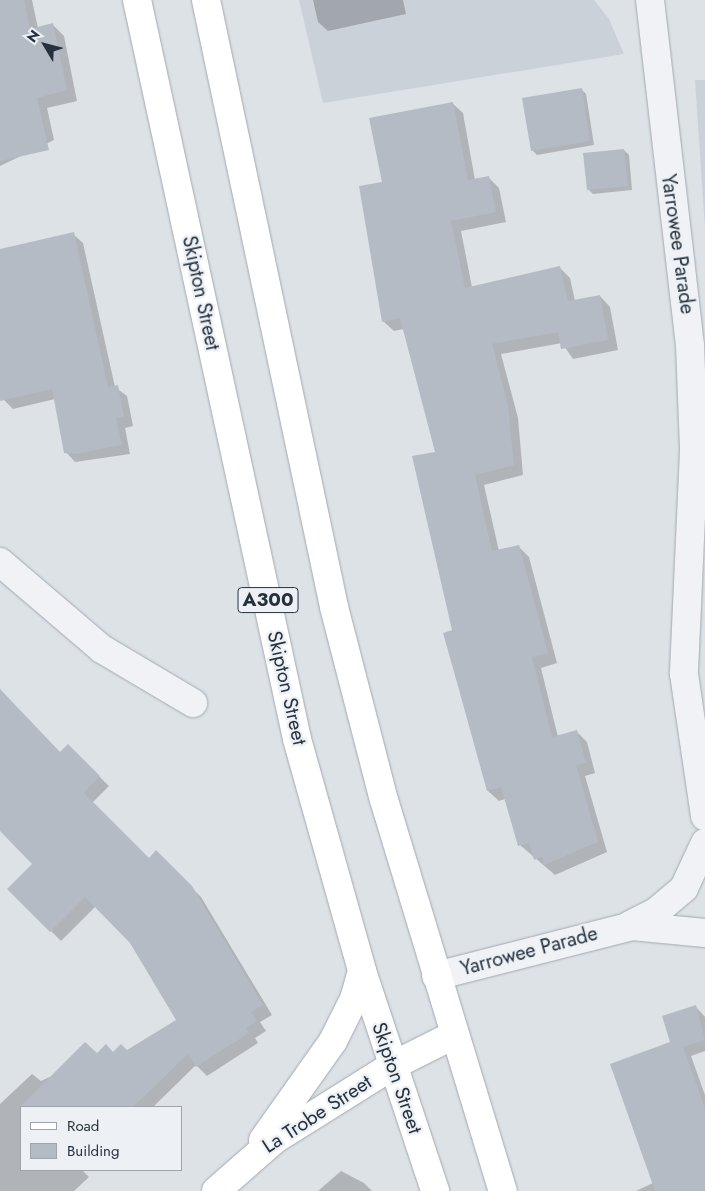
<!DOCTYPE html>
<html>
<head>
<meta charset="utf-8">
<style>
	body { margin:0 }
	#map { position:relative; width:705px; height:1191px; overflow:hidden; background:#dde2e7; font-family:Jost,sans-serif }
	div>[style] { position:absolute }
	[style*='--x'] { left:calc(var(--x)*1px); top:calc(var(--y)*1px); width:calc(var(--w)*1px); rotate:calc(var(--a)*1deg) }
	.built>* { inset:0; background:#cbd1d9 }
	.shadow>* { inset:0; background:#0003 }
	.building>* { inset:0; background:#b4bbc4 }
	.roads { filter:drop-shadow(0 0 1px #a2a9b1) drop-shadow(0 0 1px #a2a9b1) }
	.street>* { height:28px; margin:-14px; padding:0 14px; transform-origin:14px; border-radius:14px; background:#f0f2f6 }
	.secondary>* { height:28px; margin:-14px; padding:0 14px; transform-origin:14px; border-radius:14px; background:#fff }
	.highway>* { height:28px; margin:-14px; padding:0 14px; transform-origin:14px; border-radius:14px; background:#fff }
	span { translate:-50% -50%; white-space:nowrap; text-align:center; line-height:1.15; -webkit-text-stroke:4.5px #edf1f5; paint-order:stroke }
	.shield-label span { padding:1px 4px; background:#edf1f5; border:1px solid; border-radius:4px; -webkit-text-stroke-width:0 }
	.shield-label { font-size:19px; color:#26313e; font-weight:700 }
	.street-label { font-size:20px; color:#26313e }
	.legend { position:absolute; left:20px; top:1106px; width:162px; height:65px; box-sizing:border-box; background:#edf1f5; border:1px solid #9da4ac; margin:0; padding:6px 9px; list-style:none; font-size:15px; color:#26313e }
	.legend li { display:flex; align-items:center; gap:10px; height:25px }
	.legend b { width:25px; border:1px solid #9da4ac }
	.north { position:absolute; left:20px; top:20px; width:50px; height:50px; -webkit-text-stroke:4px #edf1f5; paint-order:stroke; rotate:307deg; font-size:14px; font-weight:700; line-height:20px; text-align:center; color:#26313e }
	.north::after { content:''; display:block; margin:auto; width:18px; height:22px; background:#26313e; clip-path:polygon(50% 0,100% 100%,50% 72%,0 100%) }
</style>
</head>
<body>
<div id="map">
	<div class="built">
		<div style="clip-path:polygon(299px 0,594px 0,609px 19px,624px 54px,323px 103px)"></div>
		<div style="clip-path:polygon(695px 80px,705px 80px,705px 228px)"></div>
	</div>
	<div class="shadow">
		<div style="clip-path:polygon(0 0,32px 0,38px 28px,53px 25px,64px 36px,77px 101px,47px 108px,54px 140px,0 166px)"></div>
		<div style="clip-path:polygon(313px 0,403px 0,406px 14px,328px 31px,318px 22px)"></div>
		<div style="clip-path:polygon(581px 89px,586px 94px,594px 145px,537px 155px,532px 150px)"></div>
		<div style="clip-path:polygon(452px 103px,463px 113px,475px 180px,489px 178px,499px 188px,506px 222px,461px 231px,472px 287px,560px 268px,570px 278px,575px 301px,600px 296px,610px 307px,618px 350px,573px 359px,562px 343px,501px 354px,518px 418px,523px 475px,484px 485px,499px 551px,518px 546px,529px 557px,557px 663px,541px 668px,558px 737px,577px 732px,587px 742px,595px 773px,585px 776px,607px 852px,555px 875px,520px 845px,505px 799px,499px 801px,488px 791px,445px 634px,454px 631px,436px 453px,404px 329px,394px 331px,383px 321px,383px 183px)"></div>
		<div style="clip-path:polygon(624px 150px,629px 155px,632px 190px,593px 194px,588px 189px)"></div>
		<div style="clip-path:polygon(73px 234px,83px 243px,115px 387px,127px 396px,133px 426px,125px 428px,130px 454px,75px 462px,66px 452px,55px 399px,13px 409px,0 396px,0 250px)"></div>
		<div style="clip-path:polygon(0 690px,60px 753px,68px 746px,109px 786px,92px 803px,149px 859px,156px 852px,201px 897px,272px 1015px,260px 1022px,266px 1031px,255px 1038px,258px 1043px,207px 1076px,196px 1065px,153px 1107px,21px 1107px,21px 1170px,82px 1170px,89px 1177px,74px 1191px,0 1191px,0 1104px,32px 1074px,41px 1081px,97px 1055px,127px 1052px,178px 1020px,131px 942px,96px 906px,61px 941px,9px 889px,34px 864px,0 829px)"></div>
		<div style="clip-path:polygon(696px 1007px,705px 1017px,705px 1051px,691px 1056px,705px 1095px,705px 1191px,636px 1191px,653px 1183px,671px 1043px)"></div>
		<div style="clip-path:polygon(341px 1171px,364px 1183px,372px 1191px,318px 1191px)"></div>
	</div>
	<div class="building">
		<div style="clip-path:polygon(0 0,24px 0,30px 29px,53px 23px,67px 90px,37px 98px,49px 150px,0 161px)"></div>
		<div style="clip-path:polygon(582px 88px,590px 141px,531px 151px,522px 98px)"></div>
		<div style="clip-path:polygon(453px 102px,468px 180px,489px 176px,496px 212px,451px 221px,465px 288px,560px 266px,568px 301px,600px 295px,608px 340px,561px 349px,558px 332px,492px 344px,508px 406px,514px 465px,475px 475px,492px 551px,519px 545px,548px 653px,532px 657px,552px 737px,577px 730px,586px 763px,576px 765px,598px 842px,544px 865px,542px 857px,534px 860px,529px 843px,518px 846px,501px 787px,487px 791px,456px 679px,443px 633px,452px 630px,412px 456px,435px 452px,400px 318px,382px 322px,359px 186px,382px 182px,369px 118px)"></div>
		<div style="clip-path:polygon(624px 149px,628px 186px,587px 190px,583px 153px)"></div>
		<div style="clip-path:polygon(74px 232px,108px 387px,118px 385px,124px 417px,116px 418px,122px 445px,75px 454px,64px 453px,52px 389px,0 401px,0 249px)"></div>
		<div style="clip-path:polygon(0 689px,60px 752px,68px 744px,100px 776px,84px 793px,149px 858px,156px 850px,192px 886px,263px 1005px,251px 1012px,257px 1021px,246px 1028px,249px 1033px,196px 1067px,188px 1054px,133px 1107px,20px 1107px,85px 1042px,97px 1053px,106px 1044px,113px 1052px,121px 1044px,127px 1050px,176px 1020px,130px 943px,85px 897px,50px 932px,7px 889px,32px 864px,0 831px)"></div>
		<div style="clip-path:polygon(696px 1005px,705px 1040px,683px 1047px,705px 1108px,705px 1191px,655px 1191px,610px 1064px,670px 1042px,662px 1016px)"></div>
	</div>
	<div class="roads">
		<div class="street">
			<div style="--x:650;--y:0;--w:347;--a:83.4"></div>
			<div style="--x:690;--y:345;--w:106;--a:87.8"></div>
			<div style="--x:694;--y:451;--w:223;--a:92.6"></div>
			<div style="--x:684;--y:674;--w:144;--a:81.6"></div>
			<div style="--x:0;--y:562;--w:134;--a:40.5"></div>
			<div style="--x:102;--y:649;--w:106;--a:30.7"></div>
			<div style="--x:630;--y:925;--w:30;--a:-27"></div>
			<div style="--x:657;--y:911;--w:35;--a:-40"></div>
			<div style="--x:684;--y:888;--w:50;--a:-65"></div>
			<div style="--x:436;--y:976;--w:202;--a:-14.3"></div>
			<div style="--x:632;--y:926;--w:73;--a:5.5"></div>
		</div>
		<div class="secondary">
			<div style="--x:263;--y:1140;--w:121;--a:-54.7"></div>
			<div style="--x:333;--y:1041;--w:47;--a:-63.4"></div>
			<div style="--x:354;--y:999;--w:29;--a:-74"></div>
			<div style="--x:216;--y:1191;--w:77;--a:-41.3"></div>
			<div style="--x:274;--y:1140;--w:139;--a:-32.1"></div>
			<div style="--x:392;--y:1066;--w:69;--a:-26.6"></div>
		</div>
		<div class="highway">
			<div style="--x:137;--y:0;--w:756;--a:77.78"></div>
			<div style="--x:297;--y:739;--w:241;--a:74.3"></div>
			<div style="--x:362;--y:971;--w:232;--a:71.6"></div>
			<div style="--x:206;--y:0;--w:620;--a:78.09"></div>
			<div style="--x:334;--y:607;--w:199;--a:75.5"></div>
			<div style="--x:384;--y:800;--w:409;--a:73.1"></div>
		</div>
	</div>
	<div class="shield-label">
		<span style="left:268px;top:600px">A300</span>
	</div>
	<div class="street-label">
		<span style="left:678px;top:244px;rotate:82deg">Yarrowee Parade</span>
		<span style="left:201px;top:293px;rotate:78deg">Skipton Street</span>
		<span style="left:287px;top:688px;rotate:77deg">Skipton Street</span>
		<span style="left:529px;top:951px;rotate:-15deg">Yarrowee Parade</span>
		<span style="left:397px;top:1078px;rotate:71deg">Skipton Street</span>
		<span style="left:317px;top:1114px;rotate:-33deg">La Trobe Street</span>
	</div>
	<ul class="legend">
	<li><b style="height:6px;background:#fff"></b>Road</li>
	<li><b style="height:14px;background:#b4bbc4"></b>Building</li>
	</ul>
	<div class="north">N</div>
</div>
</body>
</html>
